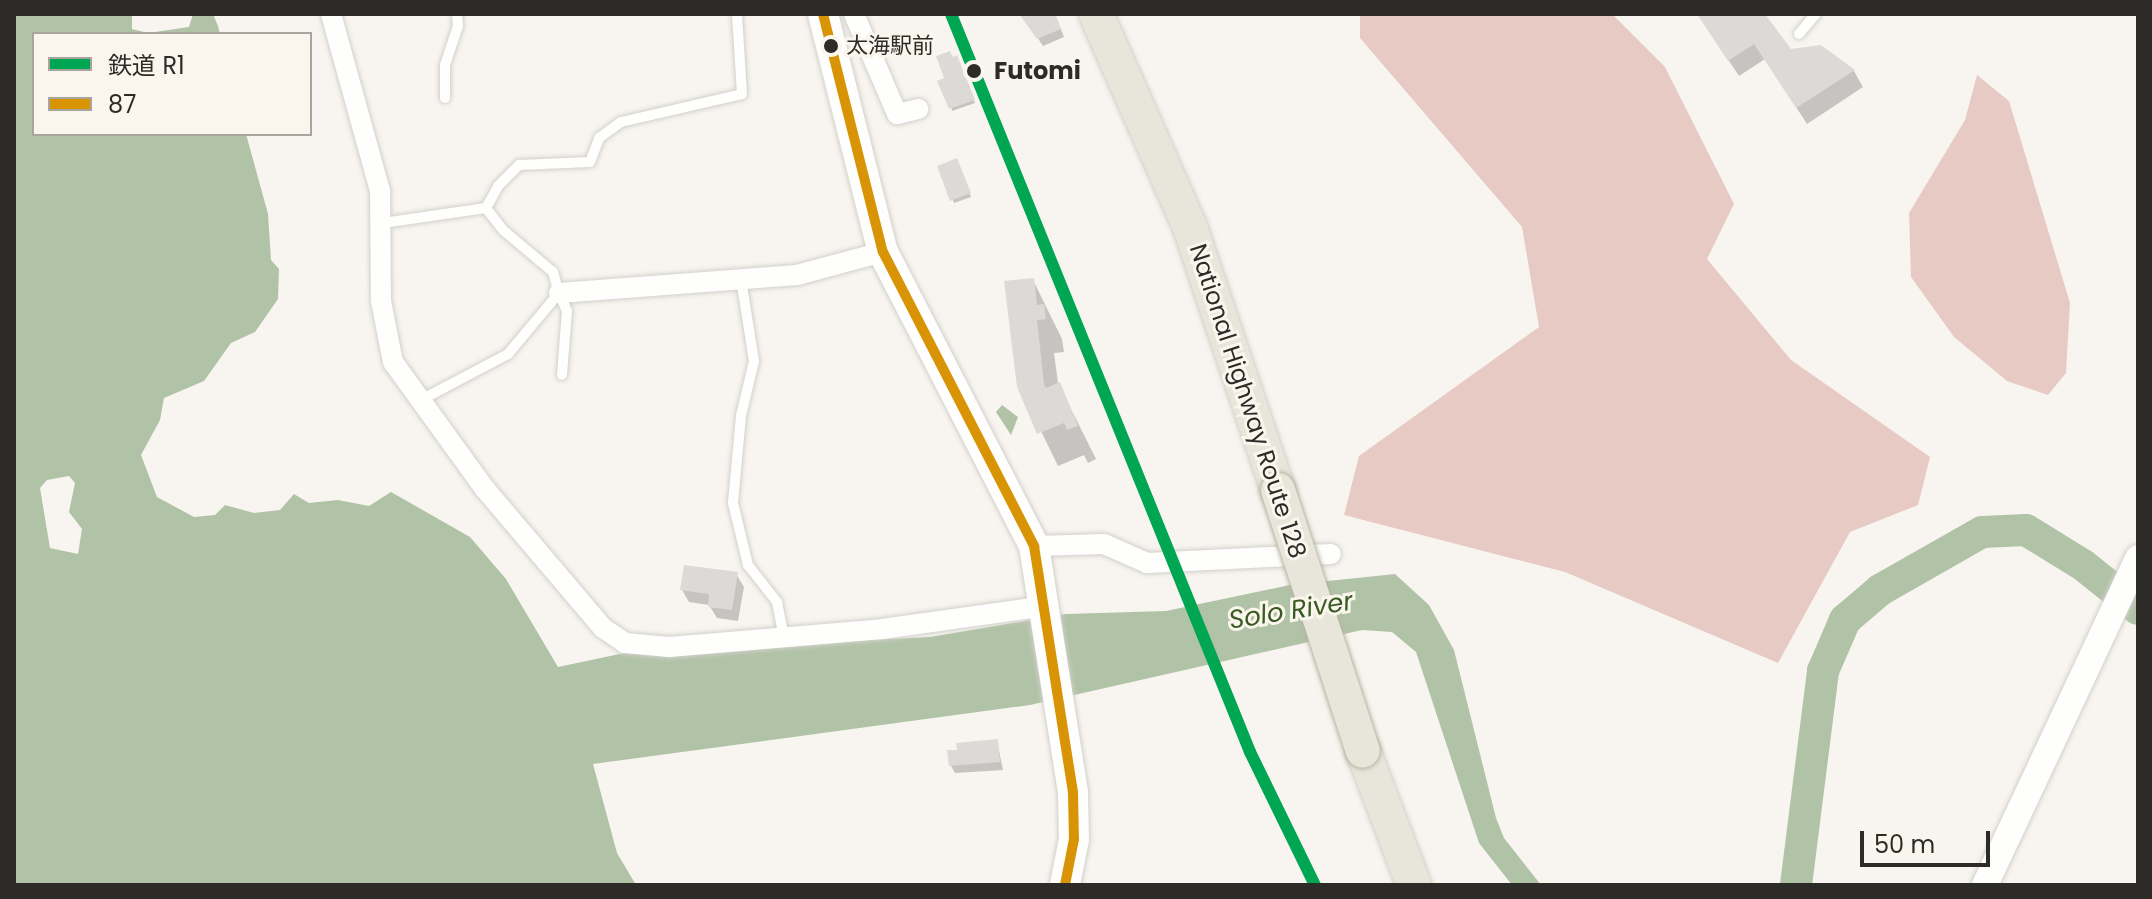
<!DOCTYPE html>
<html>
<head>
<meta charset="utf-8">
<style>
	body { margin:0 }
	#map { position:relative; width:2152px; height:899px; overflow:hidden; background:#f8f5f0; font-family:Poppins,"Noto Sans JP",sans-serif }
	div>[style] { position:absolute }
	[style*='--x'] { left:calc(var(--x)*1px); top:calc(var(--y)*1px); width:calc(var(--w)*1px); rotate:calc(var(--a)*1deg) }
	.forest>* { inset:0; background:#e8cac4 }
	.water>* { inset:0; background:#b1c3a6 }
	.shadow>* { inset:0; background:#0003 }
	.river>* { height:32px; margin:-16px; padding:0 16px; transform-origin:16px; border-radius:16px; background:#b1c3a6 }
	.building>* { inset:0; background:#dcd9d6 }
	.roads { filter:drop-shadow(0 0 2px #d2d0cc) drop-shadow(0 0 2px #d2d0cc) }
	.service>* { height:10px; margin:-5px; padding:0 5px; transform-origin:5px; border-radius:5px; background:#fefefd }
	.minor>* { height:20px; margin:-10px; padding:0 10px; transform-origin:10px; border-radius:10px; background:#fefefd }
	.tertiary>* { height:26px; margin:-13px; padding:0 13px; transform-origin:13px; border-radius:13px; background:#fefefd }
	.secondary>* { height:30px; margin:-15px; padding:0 15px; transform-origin:15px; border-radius:15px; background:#fefefd }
	.trunk>* { height:34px; margin:-17px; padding:0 17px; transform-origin:17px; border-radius:17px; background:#e8e6da }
	.bridges { filter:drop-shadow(0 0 2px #b6b4a1) drop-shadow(0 0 2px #b6b4a1) }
	.trunk-bridge>* { height:34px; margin:-17px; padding:0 17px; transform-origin:17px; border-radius:17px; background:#e8e6da }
	.bus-1>* { height:10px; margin:-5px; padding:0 5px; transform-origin:5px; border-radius:5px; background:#d99406 }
	.rail-1>* { height:12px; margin:-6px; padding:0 6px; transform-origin:6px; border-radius:6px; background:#00a651 }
	.dots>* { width:22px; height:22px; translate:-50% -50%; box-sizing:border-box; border:4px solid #fbf6ed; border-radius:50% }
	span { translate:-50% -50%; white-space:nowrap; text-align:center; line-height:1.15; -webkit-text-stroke:6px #fbf6ed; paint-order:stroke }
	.bus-label { font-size:22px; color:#2d2b28 }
	.left { translate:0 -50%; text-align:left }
	.stop-label { font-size:24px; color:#2d2b28; font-weight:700 }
	.street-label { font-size:24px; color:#2d2b28 }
	.water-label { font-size:26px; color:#395b23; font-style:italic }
	.frame { position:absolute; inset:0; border:16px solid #2d2b28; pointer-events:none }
	.legend { position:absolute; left:32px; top:32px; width:280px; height:104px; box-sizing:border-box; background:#fbf6ed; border:2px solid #a9a59e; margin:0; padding:10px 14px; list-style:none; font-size:24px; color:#2d2b28 }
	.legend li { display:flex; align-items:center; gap:16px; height:40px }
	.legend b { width:40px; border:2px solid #a9a59e }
	.scale { position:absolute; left:1860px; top:831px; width:130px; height:36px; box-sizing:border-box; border:4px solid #2d2b28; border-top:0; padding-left:10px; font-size:24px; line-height:28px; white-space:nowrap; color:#2d2b28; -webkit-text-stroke:6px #fbf6ed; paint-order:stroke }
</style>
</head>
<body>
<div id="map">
	<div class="forest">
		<div style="clip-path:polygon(1360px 14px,1612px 14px,1665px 67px,1734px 204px,1707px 259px,1791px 360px,1930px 457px,1918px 505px,1850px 532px,1778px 663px,1565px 572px,1344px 515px,1359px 456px,1539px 327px,1522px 227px,1360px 38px)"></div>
		<div style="clip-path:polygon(1977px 75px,2009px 101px,2070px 303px,2066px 373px,2048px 395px,2007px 381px,1954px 337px,1911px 277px,1909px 213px,1965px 120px)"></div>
	</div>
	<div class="water">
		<div style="clip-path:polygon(evenodd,14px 14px,132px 14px,132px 29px,148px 33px,189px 27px,193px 14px,213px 14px,218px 26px,220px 34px,34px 34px,34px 134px,246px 134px,268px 214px,271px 260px,279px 269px,278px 299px,255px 332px,231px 343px,204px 381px,164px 398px,160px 420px,141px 455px,157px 497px,194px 517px,215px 515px,225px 505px,254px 513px,280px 510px,294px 494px,309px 503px,338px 500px,369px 506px,391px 492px,470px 537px,506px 579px,558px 667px,629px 652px,930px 637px,1066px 614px,1166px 611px,1290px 585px,1395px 574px,1429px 605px,1454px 650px,1496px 818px,1504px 838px,1541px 885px,1512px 885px,1479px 843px,1416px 652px,1392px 632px,1362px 630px,1030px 705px,593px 764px,617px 853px,636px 885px,14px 885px,14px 14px,69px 476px,75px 483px,69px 512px,82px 529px,78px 554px,50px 548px,40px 488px,47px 480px,69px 476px)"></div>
		<div style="clip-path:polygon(1002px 405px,1018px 417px,1011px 435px,996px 412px)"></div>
	</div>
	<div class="shadow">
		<div style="clip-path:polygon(1022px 14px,1055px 14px,1064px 37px,1043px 46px)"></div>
		<div style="clip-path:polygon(1698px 14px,1762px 14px,1790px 51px,1821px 47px,1854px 71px,1863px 87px,1807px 124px,1765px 59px,1739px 76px)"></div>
		<div style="clip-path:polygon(952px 60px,958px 61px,975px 103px,952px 111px,947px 80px)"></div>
		<div style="clip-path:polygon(958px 164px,971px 197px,954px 203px,940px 167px)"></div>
		<div style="clip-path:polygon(1033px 280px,1062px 339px,1064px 352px,1054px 353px,1058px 383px,1096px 459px,1088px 463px,1084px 455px,1058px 466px,1019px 386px)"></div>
		<div style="clip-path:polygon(736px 574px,744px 587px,738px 621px,717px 618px,709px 605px,689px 602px,682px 590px)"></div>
		<div style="clip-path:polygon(997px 741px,1003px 770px,955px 773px,951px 766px)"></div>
	</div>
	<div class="river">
		<div style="--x:1796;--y:885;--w:216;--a:-82.8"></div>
		<div style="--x:1823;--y:671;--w:56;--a:-66.7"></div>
		<div style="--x:1845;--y:620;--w:46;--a:-40.6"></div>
		<div style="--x:1880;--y:590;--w:117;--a:-29.6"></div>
		<div style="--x:1982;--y:532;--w:44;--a:-2.6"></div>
		<div style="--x:2026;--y:530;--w:67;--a:31.6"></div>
		<div style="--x:2083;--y:565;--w:70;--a:38.7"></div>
	</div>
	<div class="building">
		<div style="clip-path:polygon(1019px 14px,1055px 14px,1061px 29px,1037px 39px)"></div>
		<div style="clip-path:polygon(1697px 14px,1765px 14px,1791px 49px,1821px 45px,1855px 70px,1796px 108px,1754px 44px,1728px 61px)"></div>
		<div style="clip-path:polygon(950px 51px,953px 57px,957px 55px,975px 100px,949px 109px,937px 81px,944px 78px,936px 56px)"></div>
		<div style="clip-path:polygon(957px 158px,971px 193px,950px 201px,937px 166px)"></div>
		<div style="clip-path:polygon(1034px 278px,1037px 305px,1044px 304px,1046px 319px,1037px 320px,1044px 384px,1046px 388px,1060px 382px,1078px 426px,1067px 430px,1064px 423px,1037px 434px,1017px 387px,1004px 281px)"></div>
		<div style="clip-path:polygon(684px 565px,738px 572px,732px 610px,708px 607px,709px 594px,680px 590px)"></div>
		<div style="clip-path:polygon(998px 739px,1000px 762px,949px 766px,947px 750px,957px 750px,956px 743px)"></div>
	</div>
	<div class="roads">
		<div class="service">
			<div style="--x:1799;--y:34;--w:26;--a:-50"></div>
			<div style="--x:445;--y:98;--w:33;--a:-90"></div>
			<div style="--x:445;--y:65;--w:41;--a:-71.6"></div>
			<div style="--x:458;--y:26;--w:12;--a:-95"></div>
			<div style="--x:383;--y:223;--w:104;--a:-8.3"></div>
			<div style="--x:486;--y:208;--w:25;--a:-61"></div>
			<div style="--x:498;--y:186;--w:30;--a:-45"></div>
			<div style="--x:519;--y:165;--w:71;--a:-2.4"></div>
			<div style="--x:590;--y:162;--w:26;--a:-69"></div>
			<div style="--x:599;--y:138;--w:27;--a:-36"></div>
			<div style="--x:621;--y:122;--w:124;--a:-13"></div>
			<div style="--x:742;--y:94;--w:80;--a:-93.6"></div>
			<div style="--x:741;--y:279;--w:83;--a:81"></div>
			<div style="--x:754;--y:361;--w:57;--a:103.3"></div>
			<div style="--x:741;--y:416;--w:87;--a:95.3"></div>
			<div style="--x:733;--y:503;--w:64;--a:76.4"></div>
			<div style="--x:748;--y:565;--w:47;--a:51.9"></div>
			<div style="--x:777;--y:602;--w:37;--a:79"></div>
			<div style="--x:559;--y:293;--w:20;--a:66"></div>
			<div style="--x:567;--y:311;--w:64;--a:94.5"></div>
			<div style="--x:419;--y:401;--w:101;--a:-27.8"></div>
			<div style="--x:508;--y:354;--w:80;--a:-50.1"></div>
			<div style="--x:559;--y:293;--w:22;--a:-106"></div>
			<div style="--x:553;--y:272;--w:65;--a:-140"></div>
			<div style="--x:503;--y:230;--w:28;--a:-128"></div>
		</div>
		<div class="minor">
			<div style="--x:331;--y:14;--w:184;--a:74.5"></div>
			<div style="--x:380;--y:191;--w:110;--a:89.5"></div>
			<div style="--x:381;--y:301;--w:62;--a:78.9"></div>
			<div style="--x:393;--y:362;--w:157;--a:54.1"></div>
			<div style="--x:485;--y:489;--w:182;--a:49.7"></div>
			<div style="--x:603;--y:628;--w:27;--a:34"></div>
			<div style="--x:625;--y:643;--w:44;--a:5.2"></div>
			<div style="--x:669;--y:647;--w:214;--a:-4.8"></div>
			<div style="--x:882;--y:629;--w:165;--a:-8"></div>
			<div style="--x:854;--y:14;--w:109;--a:66.7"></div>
			<div style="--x:897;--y:114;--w:22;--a:-13"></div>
			<div style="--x:559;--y:293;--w:239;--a:-4.3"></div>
			<div style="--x:797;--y:275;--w:89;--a:-15"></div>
			<div style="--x:1034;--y:546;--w:70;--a:-1.6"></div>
			<div style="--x:1104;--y:544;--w:47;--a:23.8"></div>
			<div style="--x:1147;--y:563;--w:184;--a:-2.8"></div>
		</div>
		<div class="tertiary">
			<div style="--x:1985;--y:885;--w:361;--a:-64.9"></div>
		</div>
		<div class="secondary">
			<div style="--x:823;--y:14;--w:245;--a:75.9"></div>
			<div style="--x:883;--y:252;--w:331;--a:62.8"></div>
			<div style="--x:1034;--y:546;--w:250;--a:81"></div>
			<div style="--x:1073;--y:793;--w:46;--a:88.8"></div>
			<div style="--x:1074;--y:839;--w:47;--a:101.1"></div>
		</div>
		<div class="trunk">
			<div style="--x:1096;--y:14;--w:233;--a:66.2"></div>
			<div style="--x:1190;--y:227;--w:277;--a:71.5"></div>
			<div style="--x:1363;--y:751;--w:143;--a:69.2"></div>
		</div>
	</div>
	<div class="bridges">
		<div class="trunk-bridge">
			<div style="--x:1278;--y:490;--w:274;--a:72"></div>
		</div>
	</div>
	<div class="bus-1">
		<div style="--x:823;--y:14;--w:245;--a:75.9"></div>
		<div style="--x:883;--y:252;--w:331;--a:62.8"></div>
		<div style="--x:1034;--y:546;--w:250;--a:81"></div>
		<div style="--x:1073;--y:793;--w:46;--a:88.8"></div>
		<div style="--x:1074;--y:839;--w:47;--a:101.1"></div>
	</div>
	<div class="rail-1">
		<div style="--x:951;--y:14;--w:796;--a:67.94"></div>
		<div style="--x:1250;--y:752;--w:148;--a:64"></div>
	</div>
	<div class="dots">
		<div style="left:831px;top:46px;background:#2d2b28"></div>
		<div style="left:974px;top:71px;background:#2d2b28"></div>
	</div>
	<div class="bus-label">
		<span class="left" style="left:846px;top:46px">太海駅前</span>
	</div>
	<div class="stop-label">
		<span class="left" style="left:994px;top:71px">Futomi</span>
	</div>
	<div class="street-label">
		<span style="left:1248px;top:401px;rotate:72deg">National Highway Route 128</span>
	</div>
	<div class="water-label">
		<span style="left:1291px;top:611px;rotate:-9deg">Solo River</span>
	</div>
	<div class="frame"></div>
	<ul class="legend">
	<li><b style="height:10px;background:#00a651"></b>鉄道 R1</li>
	<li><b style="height:10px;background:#d99406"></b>87</li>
	</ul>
	<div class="scale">50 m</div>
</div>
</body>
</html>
